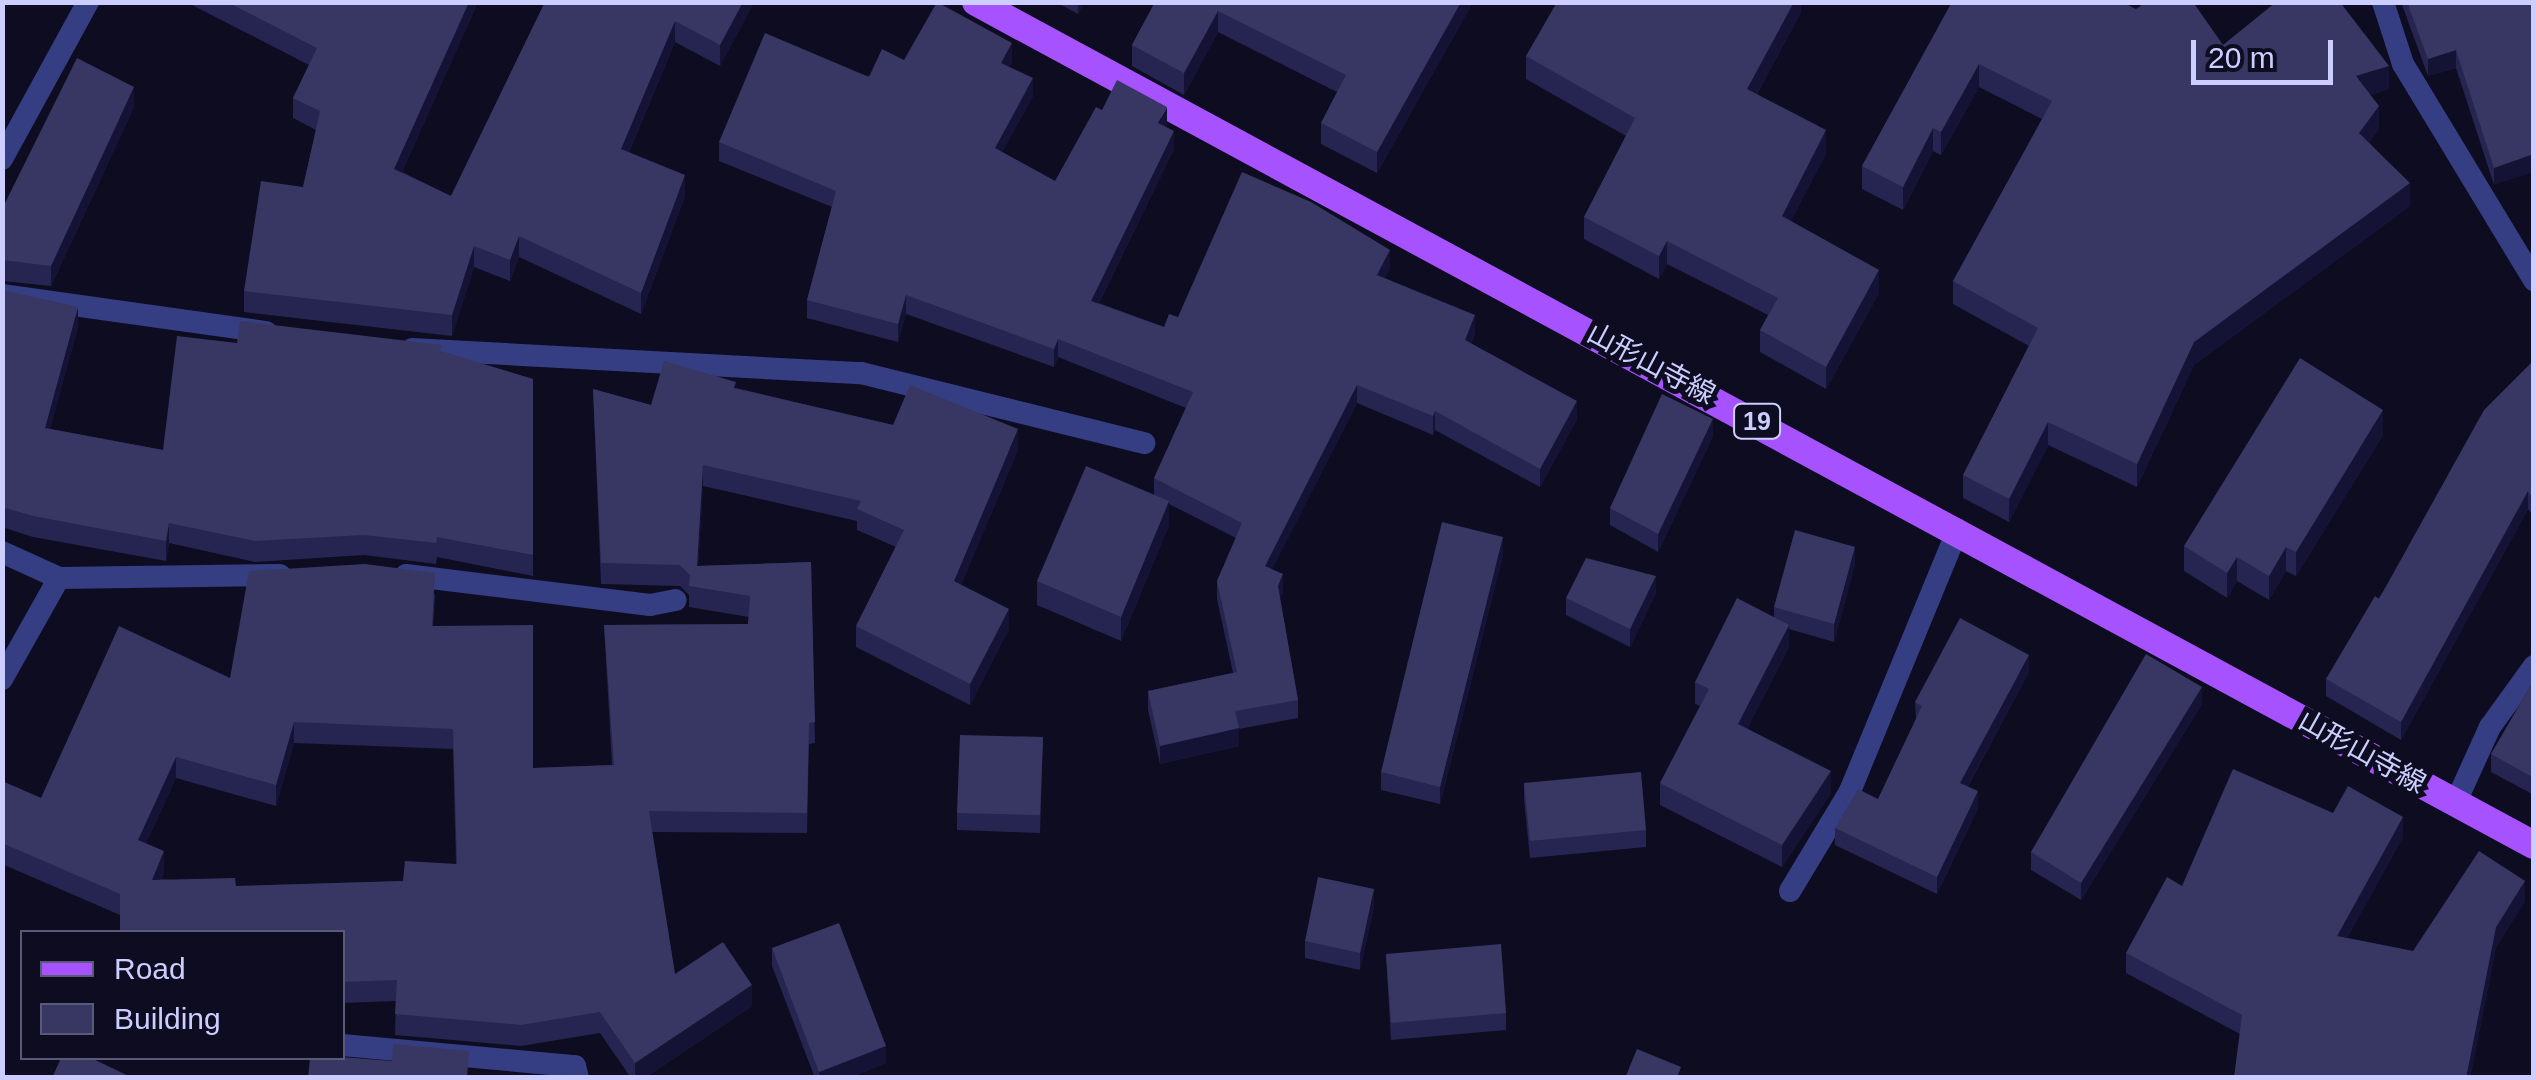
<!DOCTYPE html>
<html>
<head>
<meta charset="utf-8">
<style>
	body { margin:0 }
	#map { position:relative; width:2536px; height:1080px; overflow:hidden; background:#0d0c21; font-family:Helvetica,"Noto Sans JP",sans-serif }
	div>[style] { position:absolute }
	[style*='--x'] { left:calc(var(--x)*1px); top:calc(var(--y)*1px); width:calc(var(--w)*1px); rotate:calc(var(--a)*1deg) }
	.service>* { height:22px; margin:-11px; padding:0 11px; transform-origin:11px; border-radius:11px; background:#353d83 }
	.primary>* { height:28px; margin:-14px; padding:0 14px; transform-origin:14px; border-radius:14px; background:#a653ff }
	.wall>* { inset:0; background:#262450 }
	.shaded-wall>* { inset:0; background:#151335 }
	.building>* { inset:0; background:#383663 }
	span { translate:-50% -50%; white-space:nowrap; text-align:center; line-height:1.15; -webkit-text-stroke:10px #0d0c21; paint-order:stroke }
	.shield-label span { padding:2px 8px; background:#0d0c21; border:2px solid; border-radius:8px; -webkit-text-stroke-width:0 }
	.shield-label { font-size:25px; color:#ccceff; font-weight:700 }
	.street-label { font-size:28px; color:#ccceff }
	.frame { position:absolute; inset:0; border:5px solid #ccceff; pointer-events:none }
	.legend { position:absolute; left:20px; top:930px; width:325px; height:130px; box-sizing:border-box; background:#0d0c21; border:2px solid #595a7a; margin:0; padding:12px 18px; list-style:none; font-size:30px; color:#ccceff }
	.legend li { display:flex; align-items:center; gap:20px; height:50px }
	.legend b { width:50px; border:2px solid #595a7a }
	.scale { position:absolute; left:2191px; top:40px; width:142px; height:45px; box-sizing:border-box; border:5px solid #ccceff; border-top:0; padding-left:12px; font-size:30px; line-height:35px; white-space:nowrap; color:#ccceff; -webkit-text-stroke:8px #0d0c21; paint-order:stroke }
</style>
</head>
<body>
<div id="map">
	<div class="service">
		<div style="--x:2383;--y:2;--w:65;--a:72.1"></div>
		<div style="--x:2403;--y:64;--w:253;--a:58.8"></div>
		<div style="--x:2;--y:159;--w:179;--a:-61.3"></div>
		<div style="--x:2;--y:295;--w:267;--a:8"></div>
		<div style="--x:412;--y:349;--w:450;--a:3.1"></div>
		<div style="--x:861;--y:373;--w:292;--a:13.9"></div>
		<div style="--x:2;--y:552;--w:63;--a:24.5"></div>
		<div style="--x:406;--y:575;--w:246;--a:7"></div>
		<div style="--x:650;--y:605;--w:26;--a:-11"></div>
		<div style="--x:2;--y:679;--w:116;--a:-60.6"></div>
		<div style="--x:59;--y:578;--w:221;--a:-0.8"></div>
		<div style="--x:2455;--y:804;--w:85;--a:-65.6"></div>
		<div style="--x:2490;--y:727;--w:75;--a:-54.2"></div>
		<div style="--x:1790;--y:891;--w:117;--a:-59"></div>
		<div style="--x:1850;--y:791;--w:283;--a:-67.6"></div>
		<div style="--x:342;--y:1045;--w:234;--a:5.2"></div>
		<div style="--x:575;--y:1066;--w:12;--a:76"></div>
	</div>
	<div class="primary">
		<div style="--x:976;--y:2;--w:1771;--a:28.42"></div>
	</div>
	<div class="wall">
		<div style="clip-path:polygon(186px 2px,478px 2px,402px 172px,451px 196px,545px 2px,754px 2px,720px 66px,675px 42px,629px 152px,685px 196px,641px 314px,519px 257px,510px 281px,474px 267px,452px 336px,244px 312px,244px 291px,303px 187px,316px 130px,293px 118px,293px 98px,309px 65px)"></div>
		<div style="clip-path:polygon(1056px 2px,1084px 2px,1078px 14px)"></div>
		<div style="clip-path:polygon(1155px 2px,1473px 2px,1377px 173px,1321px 144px,1321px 123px,1337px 92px,1218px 32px,1184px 95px,1132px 66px,1132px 45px)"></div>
		<div style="clip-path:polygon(1801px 2px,1801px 12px,1757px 94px,1826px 153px,1791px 221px,1879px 293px,1826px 389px,1760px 352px,1760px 330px,1768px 315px,1667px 264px,1659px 279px,1584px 239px,1584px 217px,1626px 136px,1526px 79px,1526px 56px)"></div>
		<div style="clip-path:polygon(1952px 2px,2136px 9px,2223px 45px,2389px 89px,2370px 95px,2379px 129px,2369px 142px,2410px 206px,2194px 365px,2137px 487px,2048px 445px,2009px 522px,1963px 498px,1963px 475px,2029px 346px,1953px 304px,1953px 281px,2042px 119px,1979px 87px,1941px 155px,1933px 151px,1903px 210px,1862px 189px,1862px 166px)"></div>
		<div style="clip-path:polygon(2401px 2px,2534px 2px,2494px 185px,2456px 68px,2428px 76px)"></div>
		<div style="clip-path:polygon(904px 60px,1012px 61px,1009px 67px,1033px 96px,1002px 152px,1055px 181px,1102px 110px,1167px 125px,1166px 127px,1174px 149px,1099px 303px,1164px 327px,1178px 317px,1390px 268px,1385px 278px,1475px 334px,1471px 343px,1577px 419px,1540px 487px,1435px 430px,1433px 435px,1357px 403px,1272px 569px,1283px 592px,1280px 599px,1298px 700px,1298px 718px,1239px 729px,1239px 746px,1160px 764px,1148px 710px,1148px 691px,1233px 673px,1217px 599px,1217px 581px,1236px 538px,1169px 504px,1169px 525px,1121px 641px,1037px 605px,1037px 581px,1154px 495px,1154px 478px,1186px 408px,1058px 357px,1054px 367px,906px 314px,898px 342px,807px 318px,807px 300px,832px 207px,719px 161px,719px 142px)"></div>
		<div style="clip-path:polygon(134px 107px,51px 286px,2px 281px,2px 209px)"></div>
		<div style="clip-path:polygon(2px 290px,78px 327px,50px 429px,163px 450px,237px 343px,442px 352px,533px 379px,533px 576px,437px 557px,436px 564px,364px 555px,255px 562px,169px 543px,166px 561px,33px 537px,2px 527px)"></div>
		<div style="clip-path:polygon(2534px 360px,2534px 517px,2528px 509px,2401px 740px,2326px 696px,2326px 679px)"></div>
		<div style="clip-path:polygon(evenodd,736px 388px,893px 425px,1018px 450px,961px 585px,1009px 629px,970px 705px,856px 647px,856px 626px,896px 547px,857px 530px,857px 521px,703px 486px,698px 566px,811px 562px,815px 743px,809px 744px,807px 833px,652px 832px,675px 974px,752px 1006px,645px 1078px,631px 1078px,600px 1033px,521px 1046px,395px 1035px,396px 1001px,342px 1003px,342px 932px,120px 915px,2px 864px,2px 781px,41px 798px,230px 678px,435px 594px,433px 626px,533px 768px,612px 765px,604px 625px,748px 624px,749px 617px,689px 607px,689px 595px,680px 586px,601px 584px,593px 389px,651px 405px,736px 388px,294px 743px,453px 749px,456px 864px,403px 881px,236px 886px,161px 879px,164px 872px,146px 843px,176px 778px,276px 806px,294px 743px)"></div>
		<div style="clip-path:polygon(2383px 435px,2296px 576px,2286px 571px,2269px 600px,2237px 581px,2227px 598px,2184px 571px,2184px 546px)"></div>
		<div style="clip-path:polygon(1713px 436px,1658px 552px,1610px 525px,1610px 508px)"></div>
		<div style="clip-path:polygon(1503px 555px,1440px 804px,1381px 790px,1381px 772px)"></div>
		<div style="clip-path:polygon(1855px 564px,1834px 642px,1789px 629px,1789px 647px,1747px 729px,1831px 793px,1782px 867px,1660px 805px,1660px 783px,1700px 706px,1695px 704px,1695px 682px,1774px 617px,1774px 607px)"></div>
		<div style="clip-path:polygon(1656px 593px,1630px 647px,1566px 615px,1566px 598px)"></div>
		<div style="clip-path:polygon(2029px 672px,1968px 786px,1978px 808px,1937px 894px,1835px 845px,1835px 828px,1878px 799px,1916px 719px,1915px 702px)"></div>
		<div style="clip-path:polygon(2534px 680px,2534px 795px,2491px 772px,2491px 754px)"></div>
		<div style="clip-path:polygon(2202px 704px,2081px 900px,2031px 870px,2031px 852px)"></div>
		<div style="clip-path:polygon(1043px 737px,1040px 833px,957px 830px,957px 813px)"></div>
		<div style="clip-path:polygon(1524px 783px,1646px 830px,1646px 847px,1530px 858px,1524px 800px)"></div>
		<div style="clip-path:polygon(2333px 813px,2403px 837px,2347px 938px,2413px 951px,2525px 901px,2496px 947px,2470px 1078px,2234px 1078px,2240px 1034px,2126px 973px,2126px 953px,2182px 886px)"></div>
		<div style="clip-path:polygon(1374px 906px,1360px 970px,1305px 958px,1305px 941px)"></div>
		<div style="clip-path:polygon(772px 948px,886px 1063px,849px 1078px,815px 1078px,772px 966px)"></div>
		<div style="clip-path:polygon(1386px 954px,1506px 1013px,1506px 1030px,1391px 1040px)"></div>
	</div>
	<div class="shaded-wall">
		<div style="clip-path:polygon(469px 2px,478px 2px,394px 190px,394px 169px)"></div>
		<div style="clip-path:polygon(743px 2px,754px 2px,720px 66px,720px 45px)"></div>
		<div style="clip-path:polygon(1078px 2px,1084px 2px,1078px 14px)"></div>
		<div style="clip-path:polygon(1461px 2px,1473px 2px,1377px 173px,1377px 152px)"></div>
		<div style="clip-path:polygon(1794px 2px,1801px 2px,1801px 12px,1747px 112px,1747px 89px)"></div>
		<div style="clip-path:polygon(1218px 11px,1218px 32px,1184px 95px,1184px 73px)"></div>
		<div style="clip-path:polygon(675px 21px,675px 42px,621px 170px,621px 149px)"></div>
		<div style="clip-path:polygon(1012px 43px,1012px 61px,1001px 81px,1001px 63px)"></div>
		<div style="clip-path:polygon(2456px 50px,2456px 68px,2428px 76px,2428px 59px)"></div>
		<div style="clip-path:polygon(1979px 64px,1979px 87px,1941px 155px,1941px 132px)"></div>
		<div style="clip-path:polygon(2389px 66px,2389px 89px,2356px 99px,2356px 76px)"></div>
		<div style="clip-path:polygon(1033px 78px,1033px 96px,995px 166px,995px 148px)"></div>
		<div style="clip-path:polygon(134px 87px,134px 107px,51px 286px,51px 266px)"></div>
		<div style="clip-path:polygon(2379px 106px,2379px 129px,2359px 156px,2359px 133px)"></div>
		<div style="clip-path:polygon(1167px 107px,1167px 125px,1158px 142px,1158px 123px)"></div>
		<div style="clip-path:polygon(1933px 128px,1933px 151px,1903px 210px,1903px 187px)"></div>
		<div style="clip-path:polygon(1826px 130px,1826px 153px,1782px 239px,1782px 216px)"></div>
		<div style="clip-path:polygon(1174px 131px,1174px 149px,1091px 319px,1091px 301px)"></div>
		<div style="clip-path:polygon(2534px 154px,2534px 172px,2494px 185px,2494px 168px)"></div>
		<div style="clip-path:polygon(685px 175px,685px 196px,641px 314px,641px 293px)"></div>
		<div style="clip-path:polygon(2410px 183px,2410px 206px,2194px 365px,2137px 487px,2137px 464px,2194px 342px)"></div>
		<div style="clip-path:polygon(519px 236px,519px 257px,510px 281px,510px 260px)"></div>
		<div style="clip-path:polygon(1667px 241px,1667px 264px,1659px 279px,1659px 256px)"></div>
		<div style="clip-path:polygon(474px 246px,474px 267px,452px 336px,452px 315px)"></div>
		<div style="clip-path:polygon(1390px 250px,1390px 268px,1377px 293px,1377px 275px)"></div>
		<div style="clip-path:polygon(1879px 270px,1879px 293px,1826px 389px,1826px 367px)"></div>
		<div style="clip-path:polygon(906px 295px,906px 314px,898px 342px,898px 324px)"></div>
		<div style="clip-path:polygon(78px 307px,78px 327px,45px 448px,45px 428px)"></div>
		<div style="clip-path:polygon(1475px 315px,1475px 334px,1465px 358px,1465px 340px)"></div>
		<div style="clip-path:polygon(1058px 339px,1058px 357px,1054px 367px,1054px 349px)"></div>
		<div style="clip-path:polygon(1357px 385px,1357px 403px,1265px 584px,1265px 566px)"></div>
		<div style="clip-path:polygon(1577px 401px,1577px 419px,1540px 487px,1540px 469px)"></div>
		<div style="clip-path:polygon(2383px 410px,2383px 435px,2296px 576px,2296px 552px)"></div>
		<div style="clip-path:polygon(1435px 411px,1435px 430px,1433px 435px,1433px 416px)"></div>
		<div style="clip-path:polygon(1713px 419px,1713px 436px,1658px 552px,1658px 534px)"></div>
		<div style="clip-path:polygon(2048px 422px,2048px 445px,2009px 522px,2009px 499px)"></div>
		<div style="clip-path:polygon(1018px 429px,1018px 450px,954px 602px,954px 581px)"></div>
		<div style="clip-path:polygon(703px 465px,703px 486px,697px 587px,697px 566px)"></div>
		<div style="clip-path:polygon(2528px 491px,2528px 509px,2401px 740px,2401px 722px)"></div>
		<div style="clip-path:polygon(1169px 501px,1169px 525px,1121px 641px,1121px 617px)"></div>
		<div style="clip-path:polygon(169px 523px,169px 543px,166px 561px,166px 541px)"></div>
		<div style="clip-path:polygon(1503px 537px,1503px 555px,1440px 804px,1440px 787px)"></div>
		<div style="clip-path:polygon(1855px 547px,1855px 564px,1834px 642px,1834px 624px)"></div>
		<div style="clip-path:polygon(2286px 547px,2286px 571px,2269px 600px,2269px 576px)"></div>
		<div style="clip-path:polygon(2237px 557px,2237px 581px,2227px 598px,2227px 573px)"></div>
		<div style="clip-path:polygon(1283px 574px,1283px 592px,1278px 604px,1278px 586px)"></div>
		<div style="clip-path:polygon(1656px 576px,1656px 593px,1630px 647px,1630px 629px)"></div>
		<div style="clip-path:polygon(1009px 609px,1009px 629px,970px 705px,970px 684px)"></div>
		<div style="clip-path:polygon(1789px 625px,1789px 647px,1738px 747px,1738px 724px)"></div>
		<div style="clip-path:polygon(2029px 655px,2029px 672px,1960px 800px,1960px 783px)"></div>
		<div style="clip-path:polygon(2202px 687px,2202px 704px,2081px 900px,2081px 883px)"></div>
		<div style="clip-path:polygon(294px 722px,294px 743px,276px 806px,276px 785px)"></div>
		<div style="clip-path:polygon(1239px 728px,1239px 746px,1160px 764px,1160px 746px)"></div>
		<div style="clip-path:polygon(176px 757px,176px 778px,138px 861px,138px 840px)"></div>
		<div style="clip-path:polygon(1831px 771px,1831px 793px,1782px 867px,1782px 845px)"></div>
		<div style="clip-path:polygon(1978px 791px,1978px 808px,1937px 894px,1937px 877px)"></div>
		<div style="clip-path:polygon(2403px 817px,2403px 837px,2337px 957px,2337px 936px)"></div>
		<div style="clip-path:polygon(164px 851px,164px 872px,152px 900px,152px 880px)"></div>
		<div style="clip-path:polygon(2525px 881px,2525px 901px,2496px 947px,2470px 1078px,2466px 1078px,2496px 927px)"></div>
		<div style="clip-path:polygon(1374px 889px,1374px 906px,1360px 970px,1360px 953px)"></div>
		<div style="clip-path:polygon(752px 985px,752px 1006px,645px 1078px,635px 1078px,635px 1063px)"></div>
		<div style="clip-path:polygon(886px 1046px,886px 1063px,849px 1078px,819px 1078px,819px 1072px)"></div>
	</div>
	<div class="building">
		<div style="clip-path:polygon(227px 2px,469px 2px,394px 169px,451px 196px,545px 2px,743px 2px,720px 45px,675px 21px,621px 149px,685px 175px,641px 293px,519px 236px,510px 260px,474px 246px,452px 315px,244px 291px,261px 181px,303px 187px,320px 111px,293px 98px,317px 48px)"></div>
		<div style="clip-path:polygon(937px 2px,1012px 43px,1001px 63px,1033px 78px,995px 148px,1055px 181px,1096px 107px,1102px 110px,1117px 80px,1167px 107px,1158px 123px,1174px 131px,1091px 301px,1164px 327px,1169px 314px,1178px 317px,1242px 172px,1311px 202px,1390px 250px,1377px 275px,1475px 315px,1465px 340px,1577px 401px,1540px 469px,1435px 411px,1433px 416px,1357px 385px,1265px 566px,1283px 574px,1278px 586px,1298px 700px,1235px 711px,1239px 728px,1160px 746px,1148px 691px,1237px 672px,1217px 581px,1242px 523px,1154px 478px,1193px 392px,1058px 339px,1054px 349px,906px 295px,898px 324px,807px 300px,836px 191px,719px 142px,765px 33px,869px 77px,882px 49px,904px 60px)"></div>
		<div style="clip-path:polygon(1155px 2px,1461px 2px,1377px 152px,1321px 123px,1346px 75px,1218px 11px,1184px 73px,1132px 45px)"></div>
		<div style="clip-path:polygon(1557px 2px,1794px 2px,1747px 89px,1826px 130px,1782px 216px,1879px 270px,1826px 367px,1760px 330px,1778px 298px,1667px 241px,1659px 256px,1584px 217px,1635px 118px,1526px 56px)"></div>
		<div style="clip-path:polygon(1952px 2px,2122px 2px,2136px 9px,2146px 2px,2193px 2px,2223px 45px,2276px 2px,2340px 2px,2389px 66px,2356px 76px,2379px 106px,2359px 133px,2410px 183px,2194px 342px,2137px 464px,2048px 422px,2009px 499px,1963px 475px,2038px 328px,1953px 281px,2052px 101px,1979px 64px,1941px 132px,1933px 128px,1903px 187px,1862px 166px)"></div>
		<div style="clip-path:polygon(2407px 2px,2534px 2px,2534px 154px,2494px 168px,2456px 50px,2428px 59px)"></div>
		<div style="clip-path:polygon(77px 58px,134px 87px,51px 266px,2px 260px,2px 209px)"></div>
		<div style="clip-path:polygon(2px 290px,78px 307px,45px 428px,163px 450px,177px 336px,237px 343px,240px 321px,442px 345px,440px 351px,533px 379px,533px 555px,437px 537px,436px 543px,364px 535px,255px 541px,169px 523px,166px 541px,33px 516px,2px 507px)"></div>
		<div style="clip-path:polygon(2300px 358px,2383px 410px,2296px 552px,2286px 547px,2269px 576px,2237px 557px,2227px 573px,2184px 546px)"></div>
		<div style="clip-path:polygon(2534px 360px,2534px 500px,2528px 491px,2401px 722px,2326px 679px,2375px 596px,2379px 599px,2484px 410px)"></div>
		<div style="clip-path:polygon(evenodd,664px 361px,736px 382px,734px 388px,893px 425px,910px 385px,1018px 429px,954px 581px,1009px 609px,970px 684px,856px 626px,904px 530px,857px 509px,861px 501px,703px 465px,697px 566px,811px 562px,815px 722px,809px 723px,807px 813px,649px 811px,675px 974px,723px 942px,752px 985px,635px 1063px,600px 1012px,521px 1025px,395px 1014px,397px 980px,342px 982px,342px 932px,120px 932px,120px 894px,2px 843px,2px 781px,41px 798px,119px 626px,230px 678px,249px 571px,365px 564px,435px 573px,432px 626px,533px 625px,533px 768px,614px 765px,604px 625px,748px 624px,750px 596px,689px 586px,690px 575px,680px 565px,601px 563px,593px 389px,651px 405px,664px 361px,294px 722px,453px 729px,457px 864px,405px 861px,403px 881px,236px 886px,235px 878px,152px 880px,164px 851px,138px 840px,176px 757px,276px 785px,294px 722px)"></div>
		<div style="clip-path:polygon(1662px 394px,1713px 419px,1658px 534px,1610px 508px)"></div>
		<div style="clip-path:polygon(1086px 466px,1169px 501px,1121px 617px,1037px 581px)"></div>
		<div style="clip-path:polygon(1442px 522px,1503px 537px,1440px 787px,1381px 772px)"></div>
		<div style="clip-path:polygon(1795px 530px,1855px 547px,1834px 624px,1774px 607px)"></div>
		<div style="clip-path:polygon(1586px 558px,1656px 576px,1630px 629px,1566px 598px)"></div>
		<div style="clip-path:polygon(1737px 598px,1789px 625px,1738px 724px,1831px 771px,1782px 845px,1660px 783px,1709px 689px,1695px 682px)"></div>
		<div style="clip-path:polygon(1960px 618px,2029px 655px,1960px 783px,1978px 791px,1937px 877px,1835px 828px,1858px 789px,1878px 799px,1922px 706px,1915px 702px)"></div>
		<div style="clip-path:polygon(2146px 654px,2202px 687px,2081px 883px,2031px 852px)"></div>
		<div style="clip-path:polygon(2534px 680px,2534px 778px,2491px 754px)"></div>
		<div style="clip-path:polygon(960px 735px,1043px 737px,1040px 815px,957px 813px)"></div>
		<div style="clip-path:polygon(2233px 769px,2333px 813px,2348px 786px,2403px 817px,2337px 936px,2413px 951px,2479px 851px,2525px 881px,2496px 927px,2466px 1078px,2234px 1078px,2242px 1015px,2126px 953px,2167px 877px,2182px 886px)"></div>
		<div style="clip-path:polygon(1641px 772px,1646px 830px,1530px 841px,1524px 783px)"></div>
		<div style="clip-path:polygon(1318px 877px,1374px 889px,1360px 953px,1305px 941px)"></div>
		<div style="clip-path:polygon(839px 923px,886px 1046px,819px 1072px,772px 948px)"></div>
		<div style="clip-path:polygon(1501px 944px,1506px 1013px,1391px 1023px,1386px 954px)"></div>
		<div style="clip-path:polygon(393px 1044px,469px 1051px,467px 1078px,308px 1078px,310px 1058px,342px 1057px,392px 1061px)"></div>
		<div style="clip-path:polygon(1637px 1049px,1681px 1067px,1677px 1078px,1625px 1078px)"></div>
		<div style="clip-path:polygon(61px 1058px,91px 1058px,133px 1078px,52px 1078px)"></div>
	</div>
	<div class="shield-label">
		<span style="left:1757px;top:421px">19</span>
	</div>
	<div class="street-label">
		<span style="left:1651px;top:364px;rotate:28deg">山形山寺線</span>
		<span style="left:2362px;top:752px;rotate:29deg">山形山寺線</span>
	</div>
	<div class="frame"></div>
	<ul class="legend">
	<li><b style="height:12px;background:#a653ff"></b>Road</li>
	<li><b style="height:28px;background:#383663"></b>Building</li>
	</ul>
	<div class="scale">20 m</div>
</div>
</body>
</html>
